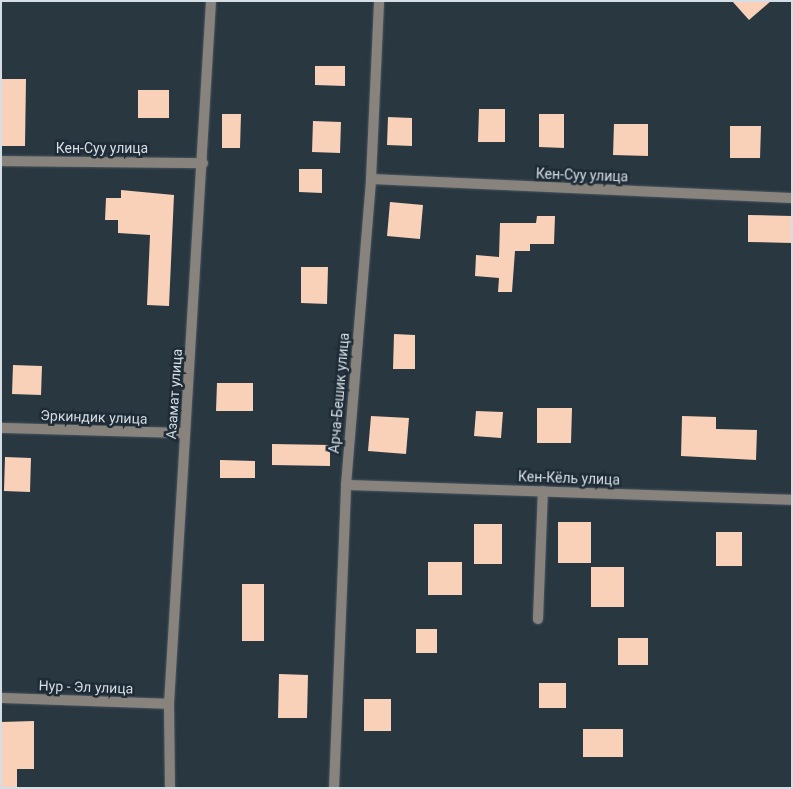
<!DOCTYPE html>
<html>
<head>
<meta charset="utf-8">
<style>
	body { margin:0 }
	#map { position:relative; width:793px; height:789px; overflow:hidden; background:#293741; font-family:Roboto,sans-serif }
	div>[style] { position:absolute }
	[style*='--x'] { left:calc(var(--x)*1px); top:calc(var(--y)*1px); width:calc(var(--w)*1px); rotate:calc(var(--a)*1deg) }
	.building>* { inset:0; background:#f9d1b8 }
	.roads { filter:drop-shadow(0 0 1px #48555f) drop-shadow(0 0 1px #48555f) }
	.minor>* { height:10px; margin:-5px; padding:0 5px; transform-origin:5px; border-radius:5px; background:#88837c }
	.tertiary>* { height:10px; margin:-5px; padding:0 5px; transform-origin:5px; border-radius:5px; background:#88837c }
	span { translate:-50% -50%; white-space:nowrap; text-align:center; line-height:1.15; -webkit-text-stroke:5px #1f2c37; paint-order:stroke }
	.street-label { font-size:14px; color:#d5dee5 }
	.frame { position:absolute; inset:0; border:2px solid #d5dee5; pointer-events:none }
</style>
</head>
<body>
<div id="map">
	<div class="building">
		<div style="clip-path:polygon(732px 1px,771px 1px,749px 20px)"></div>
		<div style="clip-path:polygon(315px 66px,345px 66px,345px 86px,315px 85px)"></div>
		<div style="clip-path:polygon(1px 79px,26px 79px,25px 146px,1px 146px)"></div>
		<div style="clip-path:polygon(138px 90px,169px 90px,169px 118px,138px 118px)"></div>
		<div style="clip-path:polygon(479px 109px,505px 109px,505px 142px,478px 142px)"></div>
		<div style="clip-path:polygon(222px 114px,241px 114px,240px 148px,222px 148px)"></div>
		<div style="clip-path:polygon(539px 114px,564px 114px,564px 148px,539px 147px)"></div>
		<div style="clip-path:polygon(388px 117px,412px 118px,412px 146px,387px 145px)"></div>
		<div style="clip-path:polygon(313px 121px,341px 122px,340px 153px,312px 152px)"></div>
		<div style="clip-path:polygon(614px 124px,648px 124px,648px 156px,613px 155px)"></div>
		<div style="clip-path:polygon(730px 126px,761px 126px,760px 158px,730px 158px)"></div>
		<div style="clip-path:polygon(299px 169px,322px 169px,322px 193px,299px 192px)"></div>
		<div style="clip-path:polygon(121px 190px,174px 195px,169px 306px,147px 305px,150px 235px,118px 233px,118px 220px,105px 220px,106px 198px,121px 198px)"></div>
		<div style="clip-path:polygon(390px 202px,423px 205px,420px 239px,387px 236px)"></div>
		<div style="clip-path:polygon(748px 215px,792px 216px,792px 243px,748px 242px)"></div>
		<div style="clip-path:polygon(537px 216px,555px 216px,554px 244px,530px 244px,530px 251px,515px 251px,512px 292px,498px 292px,499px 278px,475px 276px,476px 255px,499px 257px,500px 223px,536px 223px)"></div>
		<div style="clip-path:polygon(301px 267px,328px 267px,327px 304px,301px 303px)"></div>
		<div style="clip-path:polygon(394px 334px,415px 335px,415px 369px,393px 369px)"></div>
		<div style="clip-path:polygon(13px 365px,42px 366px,41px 395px,12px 394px)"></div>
		<div style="clip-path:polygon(217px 383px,253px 383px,253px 411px,216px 411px)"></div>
		<div style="clip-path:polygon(537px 408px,572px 408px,571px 443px,537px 443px)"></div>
		<div style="clip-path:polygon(476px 411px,503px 412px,501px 438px,474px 436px)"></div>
		<div style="clip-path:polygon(371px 416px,409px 418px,406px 454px,368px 451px)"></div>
		<div style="clip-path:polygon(682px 416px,716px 417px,716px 429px,757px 430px,756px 460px,681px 456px)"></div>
		<div style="clip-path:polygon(272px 444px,330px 445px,330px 466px,272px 465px)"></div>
		<div style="clip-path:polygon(5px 457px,31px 458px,30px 492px,4px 491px)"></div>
		<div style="clip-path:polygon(220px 460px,255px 461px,255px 478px,220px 478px)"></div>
		<div style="clip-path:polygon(558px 522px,591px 522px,591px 563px,558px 563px)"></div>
		<div style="clip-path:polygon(474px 524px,502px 524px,502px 564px,474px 564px)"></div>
		<div style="clip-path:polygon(716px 532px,742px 532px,742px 566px,716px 566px)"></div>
		<div style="clip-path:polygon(428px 562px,462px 562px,462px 595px,428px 595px)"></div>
		<div style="clip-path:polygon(591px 567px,624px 567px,624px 607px,591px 607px)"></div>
		<div style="clip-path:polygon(242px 584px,264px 584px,264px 641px,242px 641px)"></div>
		<div style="clip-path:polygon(416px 629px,437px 629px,437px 653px,416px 653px)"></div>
		<div style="clip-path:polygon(618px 638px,648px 638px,648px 665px,618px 665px)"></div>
		<div style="clip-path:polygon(279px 674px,308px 675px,307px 718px,278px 718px)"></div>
		<div style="clip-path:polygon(539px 683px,566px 683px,566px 708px,539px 708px)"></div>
		<div style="clip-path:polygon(364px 699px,391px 699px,391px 731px,364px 731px)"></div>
		<div style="clip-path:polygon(34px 721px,34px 769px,17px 769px,17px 788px,1px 788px,1px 722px)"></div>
		<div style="clip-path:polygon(583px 729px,623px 729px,623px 757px,583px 757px)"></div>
	</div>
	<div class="roads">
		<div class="minor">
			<div style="--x:1;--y:161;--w:202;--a:0.6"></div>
			<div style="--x:371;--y:179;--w:421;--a:2.6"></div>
			<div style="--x:1;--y:428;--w:184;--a:1.6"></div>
			<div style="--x:346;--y:485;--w:446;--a:1.9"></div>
			<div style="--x:538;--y:619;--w:128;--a:-87.8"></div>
			<div style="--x:1;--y:698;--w:168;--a:2"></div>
			<div style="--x:170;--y:788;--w:84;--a:-90.7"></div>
			<div style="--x:169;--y:704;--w:704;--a:-86.58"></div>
		</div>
		<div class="tertiary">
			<div style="--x:334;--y:788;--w:303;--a:-87.7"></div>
			<div style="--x:346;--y:485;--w:307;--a:-85.3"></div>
			<div style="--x:371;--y:179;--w:178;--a:-87.4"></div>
		</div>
	</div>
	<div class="street-label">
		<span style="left:102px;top:148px">Кен-Суу улица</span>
		<span style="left:582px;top:175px;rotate:2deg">Кен-Суу улица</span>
		<span style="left:339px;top:393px;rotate:-85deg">Арча-Бешик улица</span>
		<span style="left:174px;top:394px;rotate:-86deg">Азамат улица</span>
		<span style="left:94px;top:417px;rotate:2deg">Эркиндик улица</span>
		<span style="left:569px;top:478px;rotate:2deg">Кен-Кёль улица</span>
		<span style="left:86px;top:687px;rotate:2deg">Нур - Эл улица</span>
	</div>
	<div class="frame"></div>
</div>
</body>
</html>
